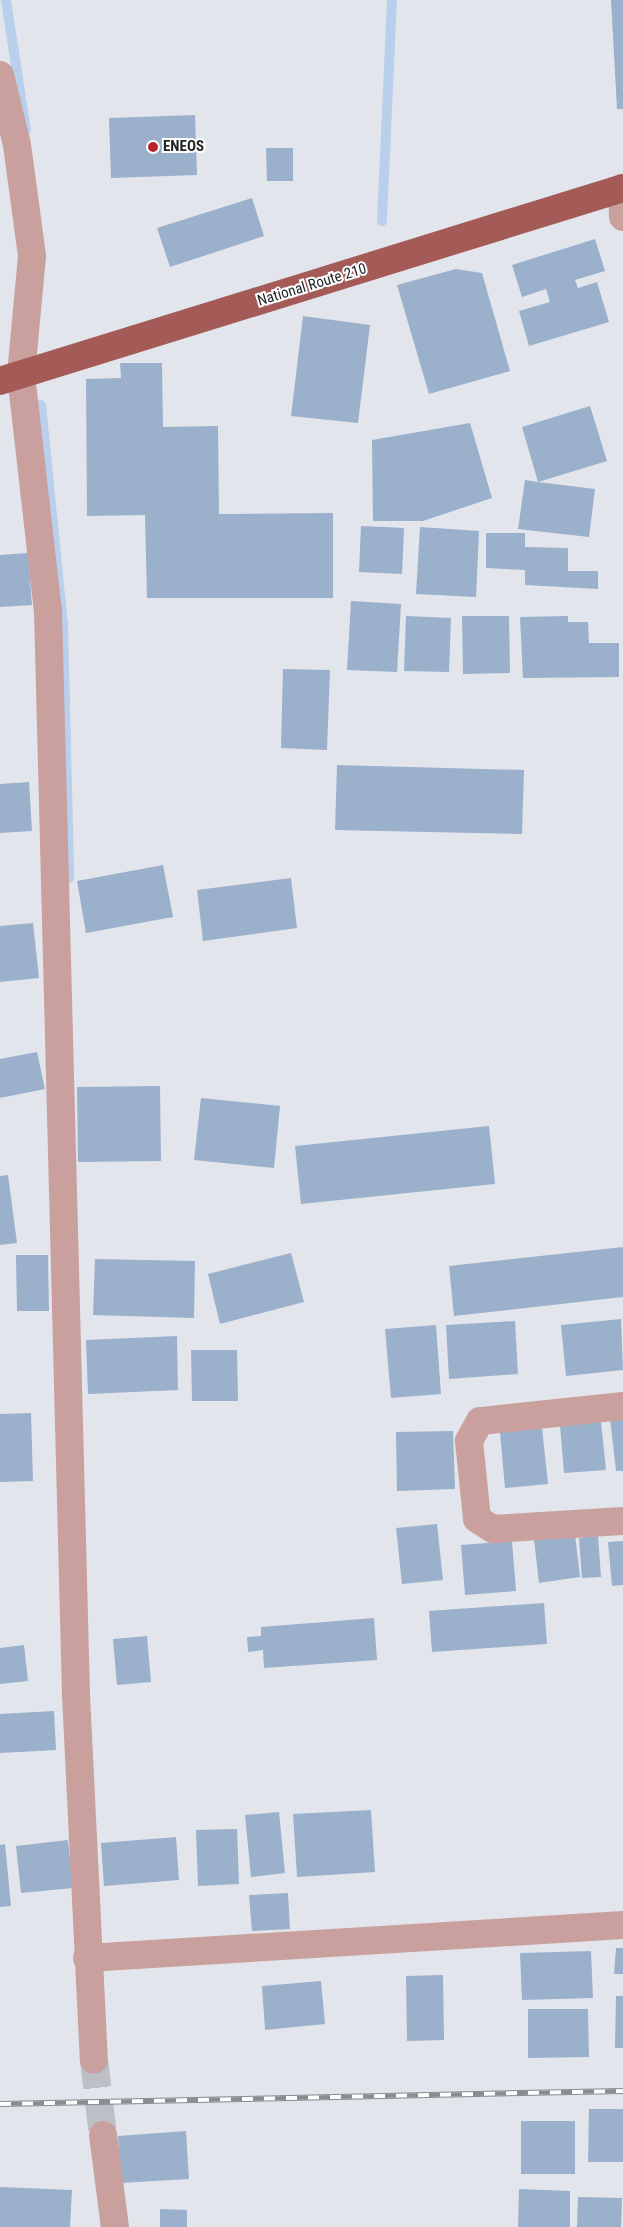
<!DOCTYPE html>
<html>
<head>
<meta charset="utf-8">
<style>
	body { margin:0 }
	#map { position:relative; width:623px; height:2227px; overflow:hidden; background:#e2e6ec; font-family:"Roboto Condensed",sans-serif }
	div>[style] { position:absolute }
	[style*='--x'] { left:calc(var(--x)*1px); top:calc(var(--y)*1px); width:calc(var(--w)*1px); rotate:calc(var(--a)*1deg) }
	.stream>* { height:10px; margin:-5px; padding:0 5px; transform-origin:5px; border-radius:5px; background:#b9cfec }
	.building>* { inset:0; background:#9ab0cb }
	.minor-tunnel>* { height:28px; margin-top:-14px; transform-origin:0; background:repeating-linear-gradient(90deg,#bcbfc5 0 28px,transparent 0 42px) }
	.minor>* { height:28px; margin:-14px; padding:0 14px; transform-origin:14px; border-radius:14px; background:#c9a09d }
	.trunk>* { height:28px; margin:-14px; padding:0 14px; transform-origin:14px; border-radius:14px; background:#a45a56 }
	.rail>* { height:5.5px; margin-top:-2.75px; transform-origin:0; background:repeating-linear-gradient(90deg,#fff 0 11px,#898c90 0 22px); box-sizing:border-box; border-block:1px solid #898c90 }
	.dots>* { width:14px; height:14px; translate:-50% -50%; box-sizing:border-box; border:2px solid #fff; border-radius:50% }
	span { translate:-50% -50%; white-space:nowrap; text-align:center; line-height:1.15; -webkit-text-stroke:4px #fff; paint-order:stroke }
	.poi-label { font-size:15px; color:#232527; font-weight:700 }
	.left { translate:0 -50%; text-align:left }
	.street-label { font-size:15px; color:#232527 }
</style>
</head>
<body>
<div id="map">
	<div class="stream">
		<div style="--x:6;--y:0;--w:132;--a:81.3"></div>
		<div style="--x:382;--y:221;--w:221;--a:-87.4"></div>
		<div style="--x:41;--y:405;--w:220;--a:84.3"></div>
		<div style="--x:63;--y:624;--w:254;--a:88.6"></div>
	</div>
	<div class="building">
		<div style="clip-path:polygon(611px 0,623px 0,623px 109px,617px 109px)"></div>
		<div style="clip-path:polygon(195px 115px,197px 175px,111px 178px,109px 118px)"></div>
		<div style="clip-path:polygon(266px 148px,293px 148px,293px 181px,267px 181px)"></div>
		<div style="clip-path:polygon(252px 198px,264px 236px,170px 267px,157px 228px)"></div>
		<div style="clip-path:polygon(595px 239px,605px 271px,575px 280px,578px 288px,597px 282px,609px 322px,529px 346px,519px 311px,550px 302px,546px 289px,522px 297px,512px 265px)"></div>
		<div style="clip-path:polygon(456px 269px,482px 273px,510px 371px,429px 394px,397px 285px)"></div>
		<div style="clip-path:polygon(303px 316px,370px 325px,358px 423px,291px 416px)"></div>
		<div style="clip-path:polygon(120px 363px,162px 363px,163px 427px,218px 426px,219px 514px,333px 513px,333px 598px,147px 598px,145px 515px,87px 516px,86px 379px,121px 378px)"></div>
		<div style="clip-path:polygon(590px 406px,607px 461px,538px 482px,595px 489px,589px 537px,518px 529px,525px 480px,538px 482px,522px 427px)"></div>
		<div style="clip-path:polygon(470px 423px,492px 498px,423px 521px,373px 521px,372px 440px)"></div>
		<div style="clip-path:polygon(361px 526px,404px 528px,402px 574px,359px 572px)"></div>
		<div style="clip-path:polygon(420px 527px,479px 531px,476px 597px,416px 594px)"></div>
		<div style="clip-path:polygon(486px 533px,525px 533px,525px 547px,568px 548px,568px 571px,598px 571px,598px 589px,525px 585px,525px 570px,486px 568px)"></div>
		<div style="clip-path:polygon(28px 553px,32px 605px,0 607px,0 555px)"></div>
		<div style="clip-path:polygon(351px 601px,401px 604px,397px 672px,347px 670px)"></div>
		<div style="clip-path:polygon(406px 616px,451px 618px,449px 672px,404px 671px)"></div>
		<div style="clip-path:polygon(462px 616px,509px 616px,510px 673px,463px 674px)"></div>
		<div style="clip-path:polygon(568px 616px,568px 622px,588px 622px,589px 643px,619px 643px,619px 677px,523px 678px,520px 617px)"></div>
		<div style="clip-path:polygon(283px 669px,330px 670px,327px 750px,281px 748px)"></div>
		<div style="clip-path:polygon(337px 765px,524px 770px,522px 834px,335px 830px)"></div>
		<div style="clip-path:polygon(29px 782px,32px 831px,0 833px,0 784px)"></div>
		<div style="clip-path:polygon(163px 865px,173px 917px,86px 933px,77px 881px)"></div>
		<div style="clip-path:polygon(291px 878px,297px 928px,203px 941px,197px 890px)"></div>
		<div style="clip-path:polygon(33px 923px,39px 978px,0 982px,0 926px)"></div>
		<div style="clip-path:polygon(37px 1052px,45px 1089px,0 1098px,0 1059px)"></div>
		<div style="clip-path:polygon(160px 1086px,161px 1161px,78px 1162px,77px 1087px)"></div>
		<div style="clip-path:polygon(201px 1098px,280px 1106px,274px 1168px,194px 1160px)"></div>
		<div style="clip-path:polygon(489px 1126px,495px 1184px,301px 1204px,295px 1146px)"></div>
		<div style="clip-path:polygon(8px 1175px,17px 1243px,0 1245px,0 1176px)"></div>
		<div style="clip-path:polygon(623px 1247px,623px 1297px,454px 1316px,449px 1266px)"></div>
		<div style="clip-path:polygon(291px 1253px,304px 1302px,220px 1324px,208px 1274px)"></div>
		<div style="clip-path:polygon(16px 1255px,48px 1255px,49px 1311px,17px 1311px)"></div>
		<div style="clip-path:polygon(95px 1259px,195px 1261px,194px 1318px,93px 1315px)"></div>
		<div style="clip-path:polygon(621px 1319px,623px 1370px,566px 1376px,561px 1325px)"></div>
		<div style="clip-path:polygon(515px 1321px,518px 1374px,449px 1379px,446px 1325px)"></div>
		<div style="clip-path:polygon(436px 1325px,441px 1394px,391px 1398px,385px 1329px)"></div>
		<div style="clip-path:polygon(177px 1336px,178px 1390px,88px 1394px,86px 1340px)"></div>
		<div style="clip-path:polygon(191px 1350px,237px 1350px,238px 1401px,192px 1401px)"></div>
		<div style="clip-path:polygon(31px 1413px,33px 1481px,0 1482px,0 1414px)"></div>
		<div style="clip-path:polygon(623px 1416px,623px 1471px,616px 1471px,610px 1418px)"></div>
		<div style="clip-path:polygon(601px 1422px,606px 1470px,564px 1473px,560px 1425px)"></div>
		<div style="clip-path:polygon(542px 1428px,548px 1484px,505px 1488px,500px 1432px)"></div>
		<div style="clip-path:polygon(453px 1431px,455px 1489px,397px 1491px,396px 1432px)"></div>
		<div style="clip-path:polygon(437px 1524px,443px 1580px,402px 1584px,396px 1528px)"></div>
		<div style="clip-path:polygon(575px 1535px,580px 1577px,539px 1583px,534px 1539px)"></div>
		<div style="clip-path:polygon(598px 1536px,601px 1577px,582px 1578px,579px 1538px)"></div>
		<div style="clip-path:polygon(512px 1541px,516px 1591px,465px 1595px,461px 1545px)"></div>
		<div style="clip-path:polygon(623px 1541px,623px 1585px,612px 1586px,608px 1542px)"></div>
		<div style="clip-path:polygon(544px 1603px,547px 1644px,432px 1652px,429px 1611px)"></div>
		<div style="clip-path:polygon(374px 1618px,377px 1660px,264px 1668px,263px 1650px,248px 1652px,247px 1637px,261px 1636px,261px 1627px)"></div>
		<div style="clip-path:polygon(147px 1636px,151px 1682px,117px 1685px,113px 1639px)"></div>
		<div style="clip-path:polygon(24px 1645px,28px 1681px,0 1684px,0 1648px)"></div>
		<div style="clip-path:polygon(54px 1711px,56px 1750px,0 1753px,0 1714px)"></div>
		<div style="clip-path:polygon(371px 1810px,375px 1872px,297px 1877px,293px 1814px)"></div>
		<div style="clip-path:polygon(279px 1812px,285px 1873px,251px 1877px,245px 1815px)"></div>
		<div style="clip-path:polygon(237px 1829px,239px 1884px,198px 1886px,196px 1830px)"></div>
		<div style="clip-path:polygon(176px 1837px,179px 1880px,104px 1886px,101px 1843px)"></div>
		<div style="clip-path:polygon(68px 1840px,73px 1888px,21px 1893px,16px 1846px)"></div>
		<div style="clip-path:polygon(5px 1844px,11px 1906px,0 1907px,0 1845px)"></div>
		<div style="clip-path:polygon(288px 1893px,290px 1929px,252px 1931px,249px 1895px)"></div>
		<div style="clip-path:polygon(616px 1948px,623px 1948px,623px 1974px,614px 1974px)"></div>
		<div style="clip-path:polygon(591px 1951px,593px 1998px,522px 2000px,520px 1953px)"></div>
		<div style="clip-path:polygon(443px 1975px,444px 2040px,407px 2041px,406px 1976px)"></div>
		<div style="clip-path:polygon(321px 1981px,325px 2024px,265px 2030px,262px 1986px)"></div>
		<div style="clip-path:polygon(616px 1996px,623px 1996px,623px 2048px,615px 2048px)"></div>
		<div style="clip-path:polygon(528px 2009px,588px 2009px,589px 2057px,528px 2058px)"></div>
		<div style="clip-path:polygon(589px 2109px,623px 2109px,623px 2162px,588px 2162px)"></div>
		<div style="clip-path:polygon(521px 2121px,575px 2121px,575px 2174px,521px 2174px)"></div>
		<div style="clip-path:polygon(186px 2131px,189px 2179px,121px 2183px,118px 2136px)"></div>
		<div style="clip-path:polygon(0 2187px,72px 2190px,70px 2227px,0 2227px)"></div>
		<div style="clip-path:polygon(519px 2189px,570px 2191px,570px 2227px,518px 2227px)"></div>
		<div style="clip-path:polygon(578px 2197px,622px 2198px,621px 2227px,577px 2227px)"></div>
		<div style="clip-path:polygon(160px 2209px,187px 2210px,187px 2227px,160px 2227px)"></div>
	</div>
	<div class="minor-tunnel">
		<div style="--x:94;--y:2060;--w:76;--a:83.2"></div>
	</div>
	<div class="minor">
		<div style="--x:0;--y:75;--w:72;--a:76.3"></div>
		<div style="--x:17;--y:145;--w:112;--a:82.3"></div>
		<div style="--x:32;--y:256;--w:120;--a:95.3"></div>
		<div style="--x:21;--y:375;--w:238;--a:83.5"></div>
		<div style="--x:48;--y:611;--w:1084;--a:88.52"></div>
		<div style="--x:76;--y:1695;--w:365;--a:87.2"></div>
		<div style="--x:622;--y:188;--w:29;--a:88"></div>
		<div style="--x:623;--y:1406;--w:144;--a:174"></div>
		<div style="--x:480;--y:1421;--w:23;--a:119"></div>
		<div style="--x:469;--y:1441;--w:78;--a:84.1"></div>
		<div style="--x:477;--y:1519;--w:19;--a:32"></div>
		<div style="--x:493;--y:1529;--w:130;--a:-3.5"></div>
		<div style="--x:87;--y:1958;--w:537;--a:-3.52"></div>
		<div style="--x:103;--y:2135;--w:93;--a:82.6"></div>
	</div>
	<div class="trunk">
		<div style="--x:0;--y:381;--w:652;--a:-17.21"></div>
	</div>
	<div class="rail">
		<div style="--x:0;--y:2104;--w:623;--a:-1.2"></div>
	</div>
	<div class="dots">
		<div style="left:153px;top:147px;background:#b6252e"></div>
	</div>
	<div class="poi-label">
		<span class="left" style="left:163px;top:147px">ENEOS</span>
	</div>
	<div class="street-label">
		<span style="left:312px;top:285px;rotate:-17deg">National Route 210</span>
	</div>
</div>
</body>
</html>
